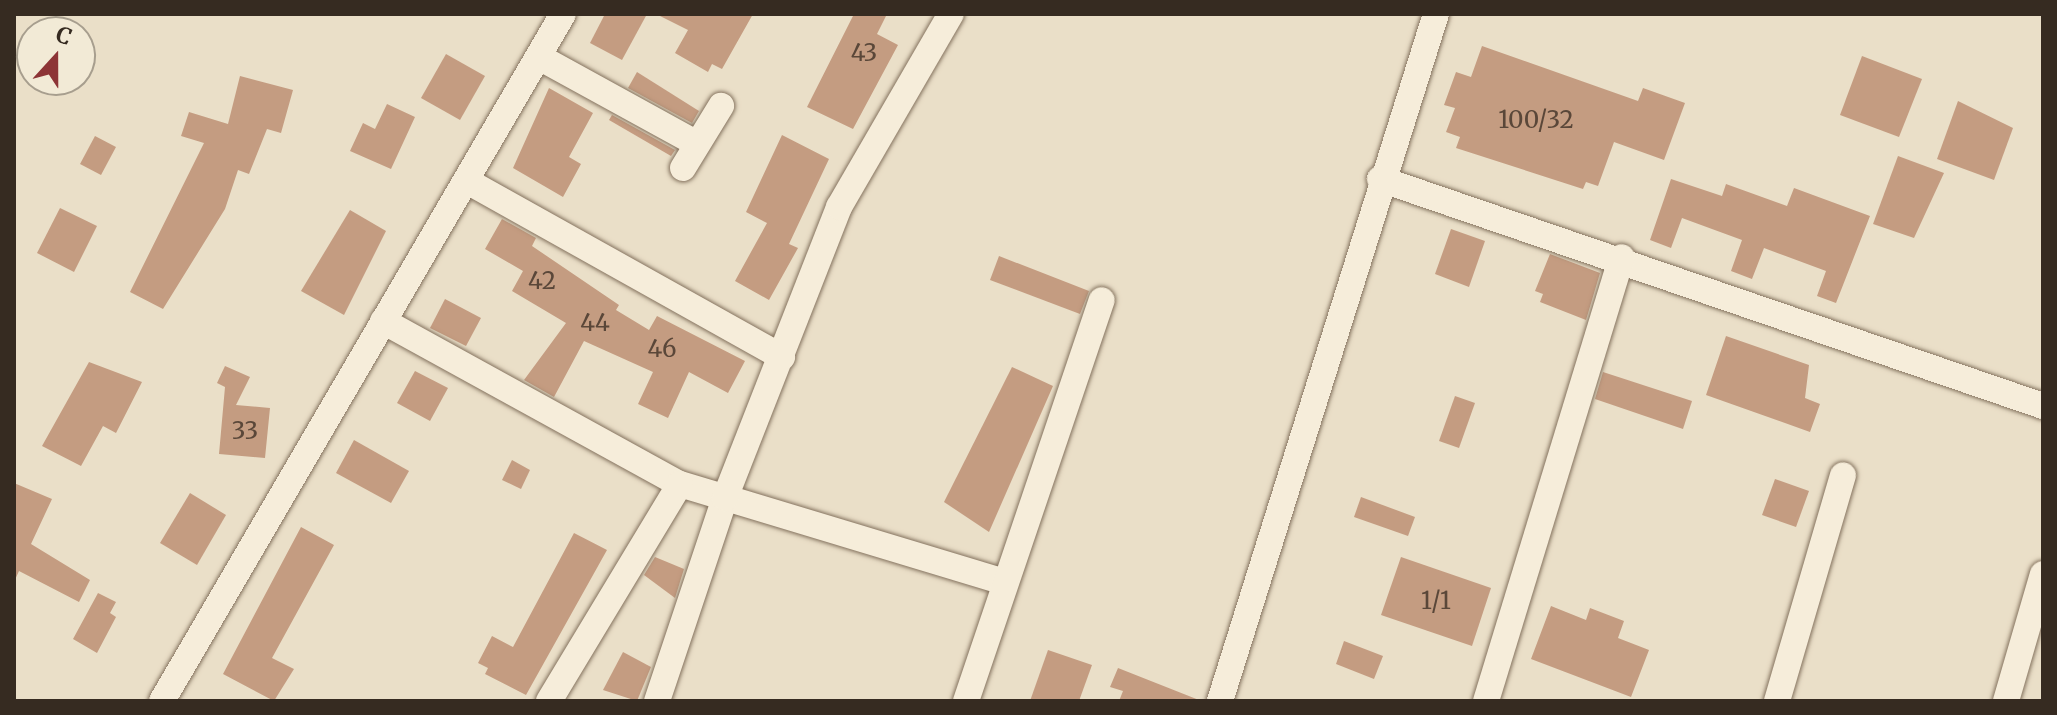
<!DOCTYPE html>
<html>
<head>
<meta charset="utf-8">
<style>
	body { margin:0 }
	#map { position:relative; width:2057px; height:715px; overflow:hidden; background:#eadfc8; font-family:Merriweather,serif }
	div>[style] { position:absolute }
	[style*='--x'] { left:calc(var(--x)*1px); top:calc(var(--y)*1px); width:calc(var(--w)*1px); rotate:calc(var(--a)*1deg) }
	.building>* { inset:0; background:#c49c81 }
	.roads { filter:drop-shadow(0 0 2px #84725e) drop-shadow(0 0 2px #84725e) }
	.minor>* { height:26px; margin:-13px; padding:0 13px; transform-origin:13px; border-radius:13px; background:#f6edda }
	span { translate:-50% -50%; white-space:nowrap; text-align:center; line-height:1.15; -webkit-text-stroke:7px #f2ead6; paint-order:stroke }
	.number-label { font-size:24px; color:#5a4739 }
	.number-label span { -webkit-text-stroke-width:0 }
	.frame { position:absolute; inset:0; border:16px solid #362b21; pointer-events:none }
	.north { position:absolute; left:16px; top:16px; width:80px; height:80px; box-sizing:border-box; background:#f2ead6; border:2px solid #a79e8e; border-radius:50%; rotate:21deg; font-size:22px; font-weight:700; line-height:32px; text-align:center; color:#362b21 }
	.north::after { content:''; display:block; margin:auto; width:28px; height:36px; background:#8d3436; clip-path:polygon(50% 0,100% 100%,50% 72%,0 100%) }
</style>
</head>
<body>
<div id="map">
	<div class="building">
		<div style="clip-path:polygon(605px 14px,647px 14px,622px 60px,590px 43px)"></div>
		<div style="clip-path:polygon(656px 14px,753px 14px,722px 69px,712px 64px,708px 72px,675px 53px,688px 30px)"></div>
		<div style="clip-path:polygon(854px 14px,887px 14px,877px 34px,898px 45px,853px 129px,807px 107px)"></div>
		<div style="clip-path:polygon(1482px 46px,1638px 101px,1643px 88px,1685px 103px,1664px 160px,1614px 142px,1598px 186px,1586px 182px,1583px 189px,1456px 148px,1460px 137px,1446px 132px,1455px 108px,1444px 105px,1456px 72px,1471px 77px)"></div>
		<div style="clip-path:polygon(446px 54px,485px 76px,460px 120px,421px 98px)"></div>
		<div style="clip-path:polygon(1862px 56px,1922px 79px,1899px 137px,1840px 115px)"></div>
		<div style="clip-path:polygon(637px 72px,699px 111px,692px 123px,628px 88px)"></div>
		<div style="clip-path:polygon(240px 76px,293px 90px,281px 133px,267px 129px,249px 174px,238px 170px,225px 209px,163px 309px,130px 292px,204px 143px,181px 136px,189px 112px,228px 124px)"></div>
		<div style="clip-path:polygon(549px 88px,593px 113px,569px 157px,581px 164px,563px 197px,513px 168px)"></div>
		<div style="clip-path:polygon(1958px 101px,2013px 128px,1994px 180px,1937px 159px)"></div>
		<div style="clip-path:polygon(387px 104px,415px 117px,391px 169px,350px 151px,363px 123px,375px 129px)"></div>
		<div style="clip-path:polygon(612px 115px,675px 150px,671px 156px,609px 120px)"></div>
		<div style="clip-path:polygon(782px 135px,829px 159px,789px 244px,798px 248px,769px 300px,735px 281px,767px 223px,746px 212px)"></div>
		<div style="clip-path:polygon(95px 136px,116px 147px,101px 175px,80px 164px)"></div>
		<div style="clip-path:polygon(1898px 156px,1944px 173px,1914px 238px,1873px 224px)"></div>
		<div style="clip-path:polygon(1671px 179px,1722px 196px,1726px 184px,1787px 206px,1794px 188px,1870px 216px,1836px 303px,1817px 296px,1826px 271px,1764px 248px,1752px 279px,1731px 271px,1742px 240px,1682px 218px,1671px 248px,1650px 240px)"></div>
		<div style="clip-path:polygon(60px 208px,97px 226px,74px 272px,37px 253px)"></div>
		<div style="clip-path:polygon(350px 210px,386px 231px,344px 315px,301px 291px)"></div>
		<div style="clip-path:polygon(502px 219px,536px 238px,532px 246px,619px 305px,616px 310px,649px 330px,657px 316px,745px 361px,728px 393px,689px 372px,668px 418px,638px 404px,653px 372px,584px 341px,554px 397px,524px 380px,566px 323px,512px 291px,523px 271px,485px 249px)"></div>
		<div style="clip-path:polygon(1451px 229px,1485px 241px,1469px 287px,1435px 274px)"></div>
		<div style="clip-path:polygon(1550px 254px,1600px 273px,1586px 320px,1540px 302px,1543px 294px,1535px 291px)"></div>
		<div style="clip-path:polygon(999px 256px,1089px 291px,1080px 314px,990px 280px)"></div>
		<div style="clip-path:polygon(445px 299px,481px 318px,466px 346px,430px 328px)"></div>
		<div style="clip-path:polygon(1726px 336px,1809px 365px,1805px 398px,1820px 404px,1810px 432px,1706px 395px)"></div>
		<div style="clip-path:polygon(89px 362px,142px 382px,116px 433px,103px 426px,81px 466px,42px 446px)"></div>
		<div style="clip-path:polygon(225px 366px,250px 377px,236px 405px,270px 408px,265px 458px,219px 454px,225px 387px,217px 383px)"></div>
		<div style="clip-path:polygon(1012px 367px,1053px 386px,989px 532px,944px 502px)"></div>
		<div style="clip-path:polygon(415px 371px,448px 388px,430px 421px,397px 403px)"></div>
		<div style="clip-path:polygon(1603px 372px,1692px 401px,1683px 429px,1595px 399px)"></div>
		<div style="clip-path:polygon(1455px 396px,1475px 403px,1459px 448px,1439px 441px)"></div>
		<div style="clip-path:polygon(354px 440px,409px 471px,391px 503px,336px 473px)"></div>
		<div style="clip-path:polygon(512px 460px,530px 470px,521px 489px,502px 480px)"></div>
		<div style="clip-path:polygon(1775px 479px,1809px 491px,1796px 527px,1762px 515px)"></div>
		<div style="clip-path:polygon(14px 483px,52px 499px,31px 544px,90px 580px,79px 602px,19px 571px,14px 582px)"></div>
		<div style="clip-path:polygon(190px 493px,226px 515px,197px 565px,160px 543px)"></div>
		<div style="clip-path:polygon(1361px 497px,1415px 517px,1408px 536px,1354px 517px)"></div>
		<div style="clip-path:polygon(301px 527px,334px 545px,272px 658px,294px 669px,274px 701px,223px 674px)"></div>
		<div style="clip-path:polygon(574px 533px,607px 550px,526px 695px,485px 674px,488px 668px,478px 663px,492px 636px,513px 647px)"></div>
		<div style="clip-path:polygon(655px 557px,684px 569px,675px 598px,644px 575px)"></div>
		<div style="clip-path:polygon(1401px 557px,1491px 588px,1472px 646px,1381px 615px)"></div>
		<div style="clip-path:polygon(98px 593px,116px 602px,110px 613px,116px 617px,97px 653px,73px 639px)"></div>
		<div style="clip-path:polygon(1551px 606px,1586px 620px,1590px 608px,1624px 621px,1618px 638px,1649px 650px,1631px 697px,1531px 659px)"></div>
		<div style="clip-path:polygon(1344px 641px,1383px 656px,1374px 679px,1336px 664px)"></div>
		<div style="clip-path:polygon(1048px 650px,1092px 665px,1079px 701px,1030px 701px)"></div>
		<div style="clip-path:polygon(623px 652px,651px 667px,637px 701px,603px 690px)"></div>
		<div style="clip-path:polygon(1118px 668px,1199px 700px,1199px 701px,1119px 701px,1123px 691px,1110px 687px)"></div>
	</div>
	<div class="roads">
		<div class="minor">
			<div style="--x:539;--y:57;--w:180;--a:28.8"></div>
			<div style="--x:683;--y:168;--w:73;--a:-58.5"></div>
			<div style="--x:1380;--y:179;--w:701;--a:18.9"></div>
			<div style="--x:467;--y:181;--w:361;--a:29.2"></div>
			<div style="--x:383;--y:321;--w:339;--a:28.8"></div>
			<div style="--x:680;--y:484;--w:338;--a:16.8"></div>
			<div style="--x:162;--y:701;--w:795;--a:-59.73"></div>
			<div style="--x:549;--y:701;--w:253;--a:-58.9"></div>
			<div style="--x:657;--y:701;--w:214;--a:-71.5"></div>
			<div style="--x:725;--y:498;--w:313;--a:-68.6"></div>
			<div style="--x:839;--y:207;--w:223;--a:-59.9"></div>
			<div style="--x:966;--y:701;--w:423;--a:-71.3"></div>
			<div style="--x:1220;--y:701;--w:720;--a:-72.55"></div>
			<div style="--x:1486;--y:701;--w:464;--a:-73"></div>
			<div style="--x:1777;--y:701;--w:235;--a:-73.7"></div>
			<div style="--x:2006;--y:701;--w:132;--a:-73.8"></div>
		</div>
	</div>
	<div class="number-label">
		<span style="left:864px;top:53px">43</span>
		<span style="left:1536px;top:120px">100/32</span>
		<span style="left:542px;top:281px">42</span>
		<span style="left:595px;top:323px">44</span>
		<span style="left:662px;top:349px">46</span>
		<span style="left:245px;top:431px">33</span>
		<span style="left:1436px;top:601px">1/1</span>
	</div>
	<div class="frame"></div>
	<div class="north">С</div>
</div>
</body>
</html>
